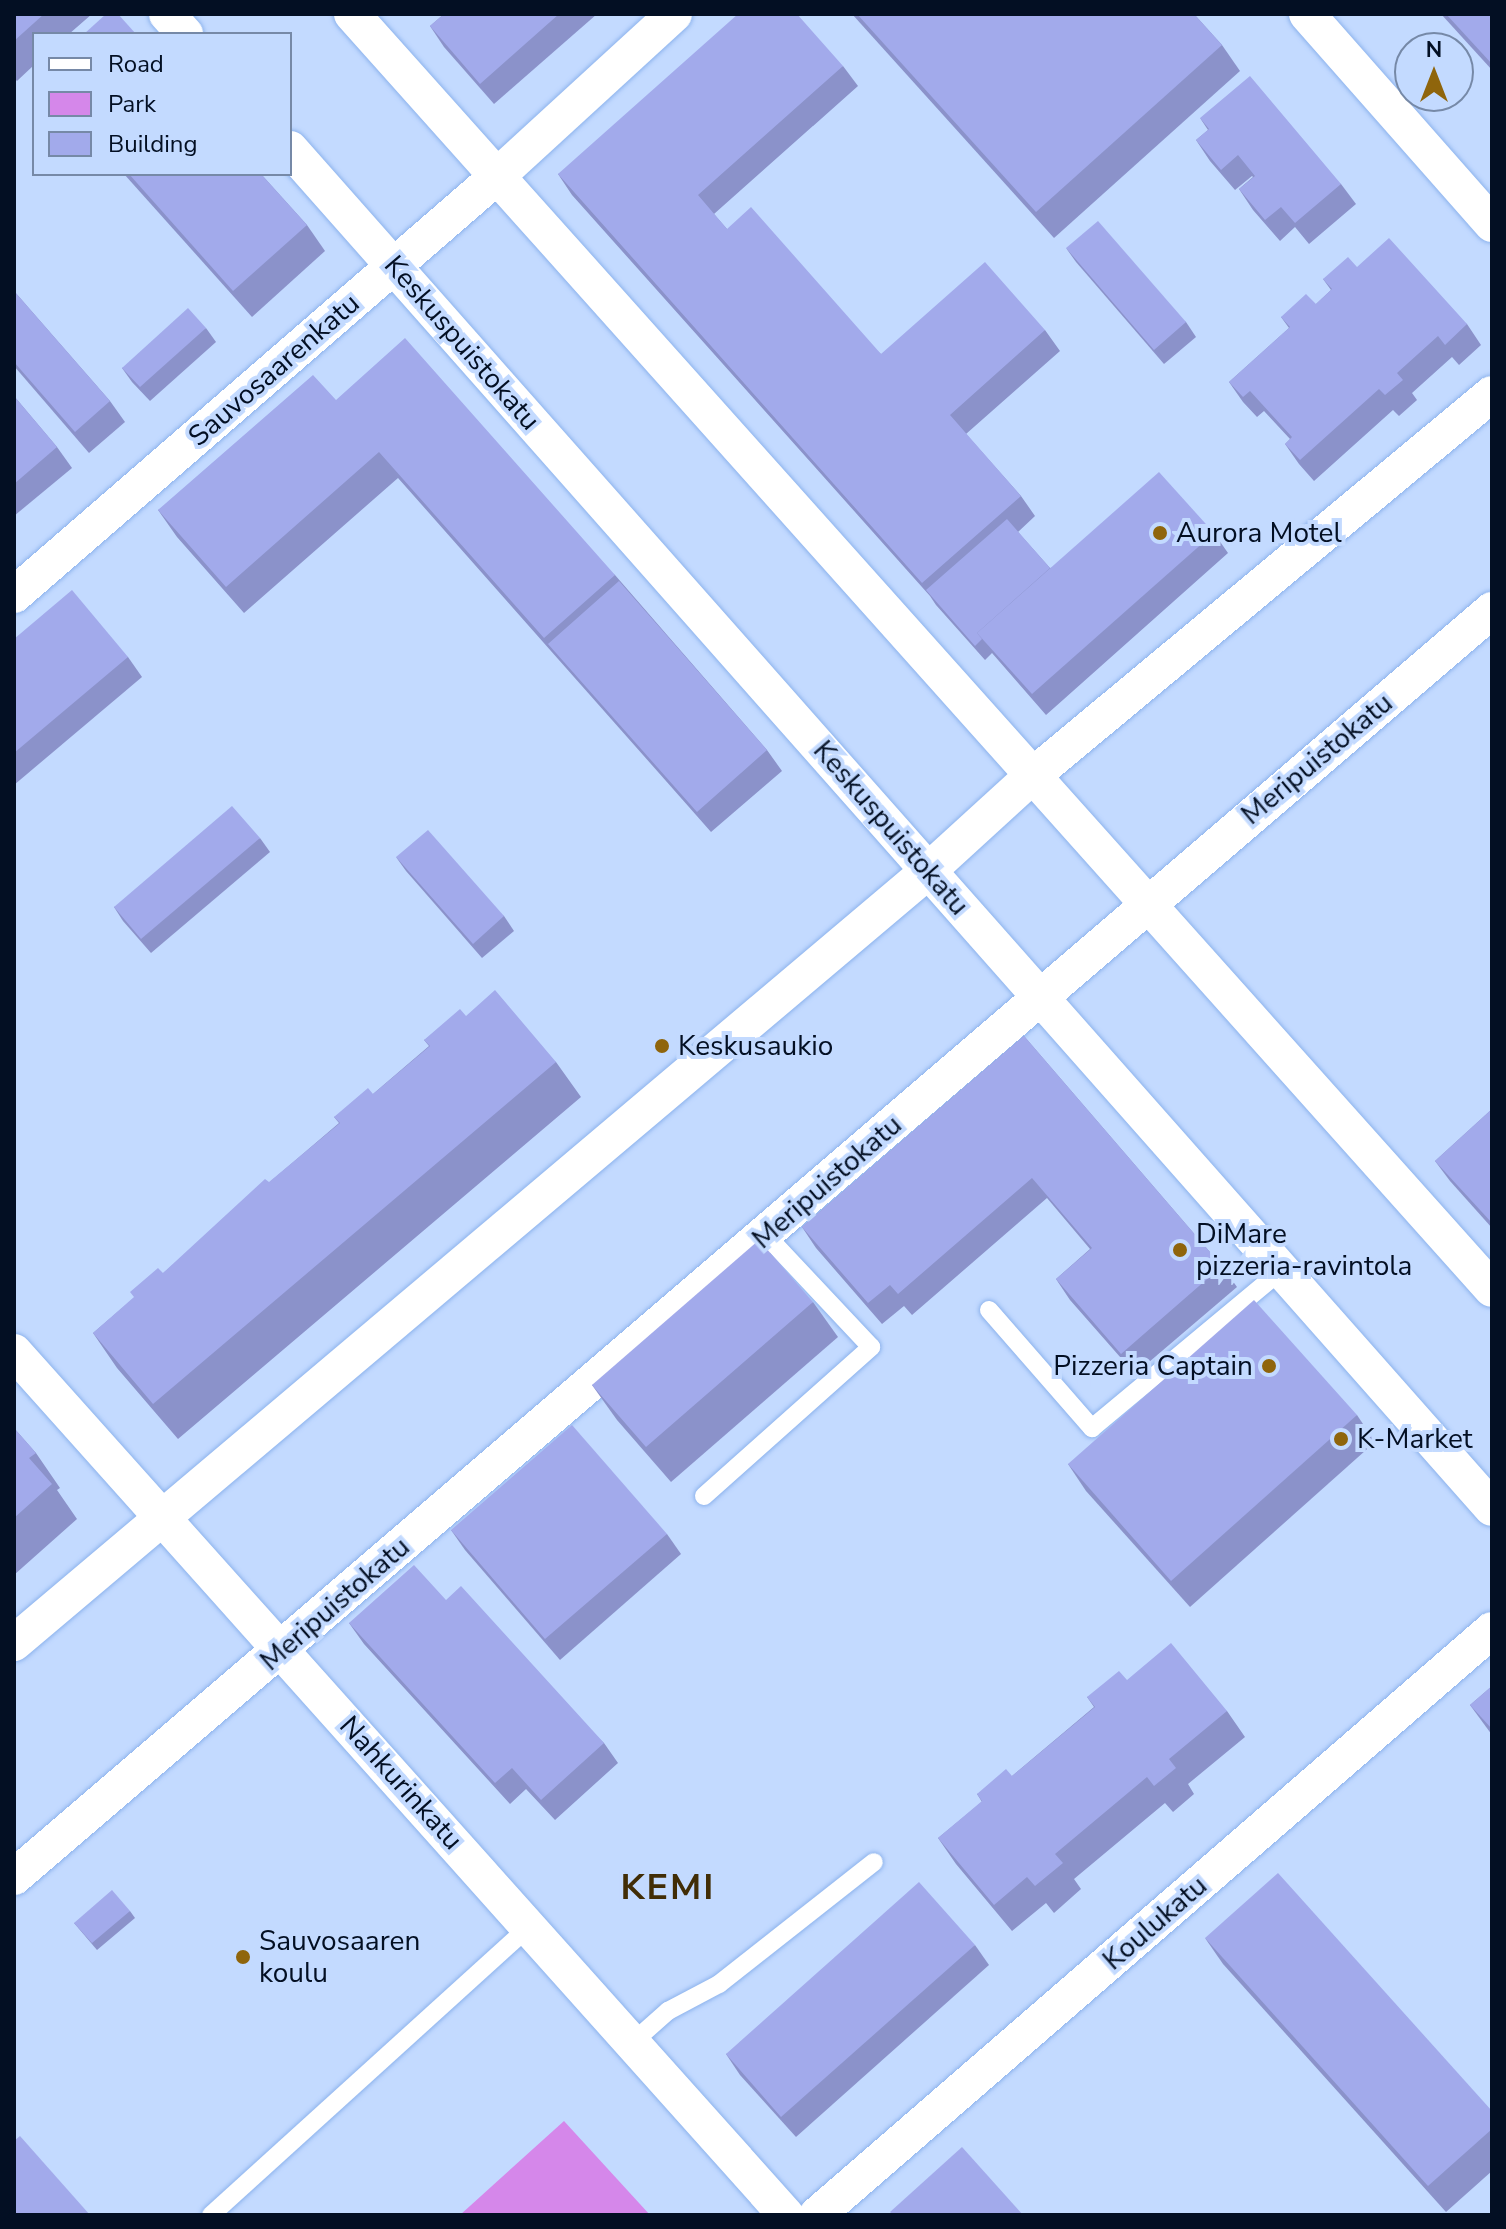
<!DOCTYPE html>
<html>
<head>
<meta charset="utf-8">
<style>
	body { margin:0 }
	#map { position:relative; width:1506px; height:2229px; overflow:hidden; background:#c3daff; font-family:"Nunito Sans",sans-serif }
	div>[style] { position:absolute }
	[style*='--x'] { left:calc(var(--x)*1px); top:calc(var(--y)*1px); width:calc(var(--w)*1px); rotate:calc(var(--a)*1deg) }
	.green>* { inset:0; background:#d587ea }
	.roads { filter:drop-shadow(0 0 2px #8db3ed) drop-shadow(0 0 2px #8db3ed) }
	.service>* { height:18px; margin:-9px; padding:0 9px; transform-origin:9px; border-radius:9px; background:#fff }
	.minor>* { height:36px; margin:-18px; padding:0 18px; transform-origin:18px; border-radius:18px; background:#fff }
	.wall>* { inset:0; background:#8b92ca }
	.building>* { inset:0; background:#a2aaeb }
	.dots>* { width:22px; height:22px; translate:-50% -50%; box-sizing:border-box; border:4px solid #c3daff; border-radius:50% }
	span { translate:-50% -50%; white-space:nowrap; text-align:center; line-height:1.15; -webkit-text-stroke:8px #c3daff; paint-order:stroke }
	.street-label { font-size:28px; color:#030f23 }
	.poi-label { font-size:28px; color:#030f23 }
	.left { translate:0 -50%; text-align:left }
	.right { translate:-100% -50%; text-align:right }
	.district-label { font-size:36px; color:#412d06; font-weight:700; letter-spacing:2px }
	.frame { position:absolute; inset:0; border:16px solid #030f23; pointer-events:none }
	.legend { position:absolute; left:32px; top:32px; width:260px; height:144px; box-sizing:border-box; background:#c3daff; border:2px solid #7689a7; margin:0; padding:10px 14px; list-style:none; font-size:24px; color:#030f23 }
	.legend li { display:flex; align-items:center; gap:16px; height:40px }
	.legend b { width:40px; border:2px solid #7689a7 }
	.north { position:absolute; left:1394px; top:32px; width:80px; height:80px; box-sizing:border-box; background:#c3daff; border:2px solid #7689a7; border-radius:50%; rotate:0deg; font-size:22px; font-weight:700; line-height:32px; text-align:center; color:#030f23 }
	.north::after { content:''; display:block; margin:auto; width:28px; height:36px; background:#8f650c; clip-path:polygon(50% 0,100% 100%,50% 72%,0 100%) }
</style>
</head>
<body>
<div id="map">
	<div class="green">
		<div style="clip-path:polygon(564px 2121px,650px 2215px,460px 2215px)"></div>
	</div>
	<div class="roads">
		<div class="service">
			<div style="--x:989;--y:1310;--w:157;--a:48.9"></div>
			<div style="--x:1092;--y:1428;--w:249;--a:-39.8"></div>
			<div style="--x:704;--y:1496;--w:224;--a:-41.7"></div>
			<div style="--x:871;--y:1347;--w:154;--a:-133.2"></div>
			<div style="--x:633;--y:2042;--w:47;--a:-41.5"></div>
			<div style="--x:668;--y:2011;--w:58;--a:-27.9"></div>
			<div style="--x:719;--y:1984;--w:197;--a:-38.2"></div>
			<div style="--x:211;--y:2215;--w:430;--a:-42.2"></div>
		</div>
		<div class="minor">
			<div style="--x:167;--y:14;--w:27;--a:48"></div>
			<div style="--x:352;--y:14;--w:1710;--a:48.2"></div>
			<div style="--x:1307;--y:14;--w:280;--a:48.6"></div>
			<div style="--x:290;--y:149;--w:1814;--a:48.51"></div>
			<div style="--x:14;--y:595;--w:635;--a:-40.91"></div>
			<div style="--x:494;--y:179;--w:244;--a:-42.5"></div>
			<div style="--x:14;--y:1352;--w:1158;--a:48.19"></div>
			<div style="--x:14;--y:1643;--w:1195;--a:-40.18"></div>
			<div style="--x:927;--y:872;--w:141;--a:-42.4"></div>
			<div style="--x:1031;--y:777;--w:599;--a:-39.72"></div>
			<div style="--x:14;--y:1877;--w:1947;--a:-40.6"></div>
			<div style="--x:817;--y:2215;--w:893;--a:-40.91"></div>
		</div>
	</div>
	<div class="wall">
		<div style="clip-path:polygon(14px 14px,92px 14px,69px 34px,34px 34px,34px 65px,17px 81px,14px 78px)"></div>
		<div style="clip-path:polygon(444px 14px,597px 14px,494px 104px,444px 47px,430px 26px)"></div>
		<div style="clip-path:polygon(852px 14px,1194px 14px,1222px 45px,1240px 71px,1054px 238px)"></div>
		<div style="clip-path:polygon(1441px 14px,1492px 14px,1492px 70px)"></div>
		<div style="clip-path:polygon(843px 66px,858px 86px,714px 214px,727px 229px,881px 354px,1045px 330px,1060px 351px,966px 434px,1021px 496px,1035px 516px,1018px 532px,1050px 568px,1214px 533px,1228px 553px,1046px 715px,992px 653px,985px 660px,936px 605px,930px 596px,572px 195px,558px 174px)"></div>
		<div style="clip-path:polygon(1200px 118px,1341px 184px,1356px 204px,1309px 244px,1295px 227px,1280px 241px,1253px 210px,1239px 189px,1253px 177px,1252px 176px,1235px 190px,1210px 161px,1196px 140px,1208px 130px)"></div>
		<div style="clip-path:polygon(124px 174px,261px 174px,307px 225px,325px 251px,252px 317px)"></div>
		<div style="clip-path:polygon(1066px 248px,1186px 322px,1196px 337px,1164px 364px,1076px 262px)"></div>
		<div style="clip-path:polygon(1357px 267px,1467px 324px,1481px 345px,1459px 365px,1452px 357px,1412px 393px,1417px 400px,1399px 416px,1393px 410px,1314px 481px,1299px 464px,1285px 444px,1290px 439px,1264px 411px,1257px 417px,1243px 402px,1229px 382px,1289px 328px,1281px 317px,1316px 304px,1331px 290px,1323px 279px)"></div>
		<div style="clip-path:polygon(14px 291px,110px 401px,125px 422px,89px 453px,14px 366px)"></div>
		<div style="clip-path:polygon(206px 328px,216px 342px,150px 401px,132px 382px,122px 368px)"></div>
		<div style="clip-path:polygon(14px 396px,57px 447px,72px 468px,14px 516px)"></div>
		<div style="clip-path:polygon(336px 400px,615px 575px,767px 750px,782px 771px,711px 832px,398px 478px,244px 613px,177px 537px,158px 510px)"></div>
		<div style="clip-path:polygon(14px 639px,128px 657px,142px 677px,14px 785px)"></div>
		<div style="clip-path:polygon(260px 838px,270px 852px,151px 953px,123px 921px,114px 907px)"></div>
		<div style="clip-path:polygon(396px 857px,504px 916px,514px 931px,482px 958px,406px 871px)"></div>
		<div style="clip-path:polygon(466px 1016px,556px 1062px,581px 1097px,178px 1439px,117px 1368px,93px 1333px,339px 1123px,334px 1117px,373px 1094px,429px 1046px,424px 1040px)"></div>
		<div style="clip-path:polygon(1024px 1036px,1222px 1266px,1237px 1287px,1135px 1374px,1070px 1300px,1056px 1279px,1090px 1249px,1047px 1198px,912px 1315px,904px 1306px,882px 1324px,816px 1248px,802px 1227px)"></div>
		<div style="clip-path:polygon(1492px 1109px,1492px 1228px,1450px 1181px,1435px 1161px)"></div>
		<div style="clip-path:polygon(813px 1302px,838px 1337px,671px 1482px,617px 1420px,592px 1385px)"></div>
		<div style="clip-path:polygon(1357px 1415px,1375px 1442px,1190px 1607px,1086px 1491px,1068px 1464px)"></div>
		<div style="clip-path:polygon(14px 1428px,36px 1453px,60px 1488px,57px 1490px,77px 1519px,14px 1575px)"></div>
		<div style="clip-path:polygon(451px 1530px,667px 1534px,681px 1554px,560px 1660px,465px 1550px)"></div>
		<div style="clip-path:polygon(446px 1600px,604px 1743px,618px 1763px,555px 1820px,526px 1789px,510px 1804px,364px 1644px,349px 1623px)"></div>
		<div style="clip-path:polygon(1127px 1680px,1227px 1711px,1245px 1737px,1188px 1784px,1194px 1794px,1173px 1812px,1165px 1803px,1074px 1879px,1081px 1889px,1054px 1913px,1046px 1903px,1012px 1931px,956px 1864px,938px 1838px,982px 1802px,977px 1794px,1012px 1776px,1094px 1707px,1087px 1697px)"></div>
		<div style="clip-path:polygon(1492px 1686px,1492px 1735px,1470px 1705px)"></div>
		<div style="clip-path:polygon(130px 1911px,135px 1918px,97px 1950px,74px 1923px)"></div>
		<div style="clip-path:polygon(1205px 1938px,1492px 2111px,1492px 2171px,1446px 2212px,1223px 1964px)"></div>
		<div style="clip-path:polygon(975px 1945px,989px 1965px,796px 2137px,740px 2075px,726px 2054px)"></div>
	</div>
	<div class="building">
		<div style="clip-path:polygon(14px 14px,44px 14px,14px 41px)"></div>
		<div style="clip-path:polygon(106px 14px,118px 14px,136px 34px,84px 34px)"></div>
		<div style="clip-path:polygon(444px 14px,559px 14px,480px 84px,430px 26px)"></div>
		<div style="clip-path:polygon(738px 14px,797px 14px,843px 66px,698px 195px,727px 229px,751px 207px,881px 354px,985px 262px,1045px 330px,950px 415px,1021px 496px,922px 583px,558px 174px)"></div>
		<div style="clip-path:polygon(857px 14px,1194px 14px,1222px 45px,1036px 212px)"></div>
		<div style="clip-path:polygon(1446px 14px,1492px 14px,1492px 64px)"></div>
		<div style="clip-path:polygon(1250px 76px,1341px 184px,1295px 223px,1281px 207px,1265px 220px,1239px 189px,1255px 176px,1238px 155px,1221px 170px,1196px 140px,1209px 129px,1200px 118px)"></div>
		<div style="clip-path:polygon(129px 174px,261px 174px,307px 225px,233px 291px)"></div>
		<div style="clip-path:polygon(1098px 221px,1186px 322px,1154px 350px,1066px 248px)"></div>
		<div style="clip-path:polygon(1389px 238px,1467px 324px,1445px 345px,1438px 336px,1397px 373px,1403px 380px,1385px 395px,1379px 389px,1300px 460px,1285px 444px,1292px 437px,1250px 391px,1243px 397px,1229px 382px,1290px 327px,1281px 317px,1306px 294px,1316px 304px,1332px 289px,1323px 279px,1348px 257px,1357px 267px)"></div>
		<div style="clip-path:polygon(14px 291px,110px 401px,75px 432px,14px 362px)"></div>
		<div style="clip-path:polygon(188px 308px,206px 328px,140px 387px,122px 368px)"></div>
		<div style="clip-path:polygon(405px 338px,615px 575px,544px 638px,379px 452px,226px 587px,158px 510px,313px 375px,336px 400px)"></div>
		<div style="clip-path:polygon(14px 396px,57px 447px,14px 484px)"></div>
		<div style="clip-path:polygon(1159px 472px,1214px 533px,1032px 694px,977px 633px)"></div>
		<div style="clip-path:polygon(1007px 519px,1050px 568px,977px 633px,982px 639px,975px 646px,926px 590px)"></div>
		<div style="clip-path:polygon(619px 581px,767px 750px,697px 812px,548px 644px)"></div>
		<div style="clip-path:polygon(72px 590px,128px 657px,14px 753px,14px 639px)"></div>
		<div style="clip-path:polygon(232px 806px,260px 838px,141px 939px,114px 907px)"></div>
		<div style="clip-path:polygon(428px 830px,504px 916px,473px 944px,396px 857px)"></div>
		<div style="clip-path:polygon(495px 990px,556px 1062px,153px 1404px,93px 1333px,134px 1297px,130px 1292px,158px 1268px,163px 1273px,265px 1179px,269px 1182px,340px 1123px,334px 1117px,368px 1088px,373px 1094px,430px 1046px,424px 1040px,460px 1009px,466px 1016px)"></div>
		<div style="clip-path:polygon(1024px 1036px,1222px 1266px,1121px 1354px,1056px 1279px,1092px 1248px,1032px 1178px,898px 1294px,890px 1285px,868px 1303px,802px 1227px)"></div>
		<div style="clip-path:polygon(1492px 1109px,1492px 1223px,1435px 1161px)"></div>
		<div style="clip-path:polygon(759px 1240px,813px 1302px,646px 1447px,592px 1385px)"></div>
		<div style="clip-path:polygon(1254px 1300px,1357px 1415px,1171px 1581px,1068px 1464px)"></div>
		<div style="clip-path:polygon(572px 1425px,667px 1534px,545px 1639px,451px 1530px)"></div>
		<div style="clip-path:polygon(14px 1428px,36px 1453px,29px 1458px,52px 1484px,14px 1518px)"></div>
		<div style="clip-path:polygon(414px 1565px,446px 1600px,461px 1586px,604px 1743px,541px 1800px,512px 1768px,495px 1783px,349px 1623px)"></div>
		<div style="clip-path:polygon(1171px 1643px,1227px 1711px,1169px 1759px,1176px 1768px,1154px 1786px,1147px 1777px,1055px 1854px,1063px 1863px,1035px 1886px,1027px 1877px,994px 1905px,938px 1838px,982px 1801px,977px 1794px,1006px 1769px,1012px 1776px,1095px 1707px,1087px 1697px,1119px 1671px,1127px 1680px)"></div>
		<div style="clip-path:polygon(1492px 1686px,1492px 1729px,1470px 1705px)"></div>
		<div style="clip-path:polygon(1278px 1873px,1492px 2111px,1492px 2129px,1428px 2186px,1205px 1938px)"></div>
		<div style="clip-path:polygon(919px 1882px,975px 1945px,781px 2117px,726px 2054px)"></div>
		<div style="clip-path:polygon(112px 1890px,130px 1911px,92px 1943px,74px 1923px)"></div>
		<div style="clip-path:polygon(20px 2136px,90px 2215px,14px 2215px,14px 2141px)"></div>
		<div style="clip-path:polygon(962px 2147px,1023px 2215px,893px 2215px,890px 2212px)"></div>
	</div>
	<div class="dots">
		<div style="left:1160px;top:533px;background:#8f650c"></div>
		<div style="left:662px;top:1046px;background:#8f650c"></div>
		<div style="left:1180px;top:1250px;background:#8f650c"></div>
		<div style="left:1269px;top:1366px;background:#8f650c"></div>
		<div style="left:1341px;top:1439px;background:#8f650c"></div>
		<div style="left:243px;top:1957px;background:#8f650c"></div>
	</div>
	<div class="street-label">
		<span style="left:462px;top:343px;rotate:49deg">Keskuspuistokatu</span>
		<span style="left:274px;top:370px;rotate:-41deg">Sauvosaarenkatu</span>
		<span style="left:1317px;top:759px;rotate:-40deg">Meripuistokatu</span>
		<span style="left:891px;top:828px;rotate:49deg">Keskuspuistokatu</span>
		<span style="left:827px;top:1182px;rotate:-41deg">Meripuistokatu</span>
		<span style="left:335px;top:1604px;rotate:-41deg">Meripuistokatu</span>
		<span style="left:401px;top:1783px;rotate:48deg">Nahkurinkatu</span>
		<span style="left:1155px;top:1923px;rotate:-41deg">Koulukatu</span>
	</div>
	<div class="poi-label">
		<span class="left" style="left:1176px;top:533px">Aurora Motel</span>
		<span class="left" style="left:678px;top:1046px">Keskusaukio</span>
		<span class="left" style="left:1196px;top:1250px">DiMare<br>pizzeria-ravintola</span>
		<span class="right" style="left:1253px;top:1366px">Pizzeria Captain</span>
		<span class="left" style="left:1357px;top:1439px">K-Market</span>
		<span class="left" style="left:259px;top:1957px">Sauvosaaren<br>koulu</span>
	</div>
	<div class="district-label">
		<span style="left:668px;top:1888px">KEMI</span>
	</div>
	<div class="frame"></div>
	<ul class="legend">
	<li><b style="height:10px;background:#fff"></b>Road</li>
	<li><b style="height:22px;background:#d587ea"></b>Park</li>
	<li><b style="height:22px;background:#a2aaeb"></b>Building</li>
	</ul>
	<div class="north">N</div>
</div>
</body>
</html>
